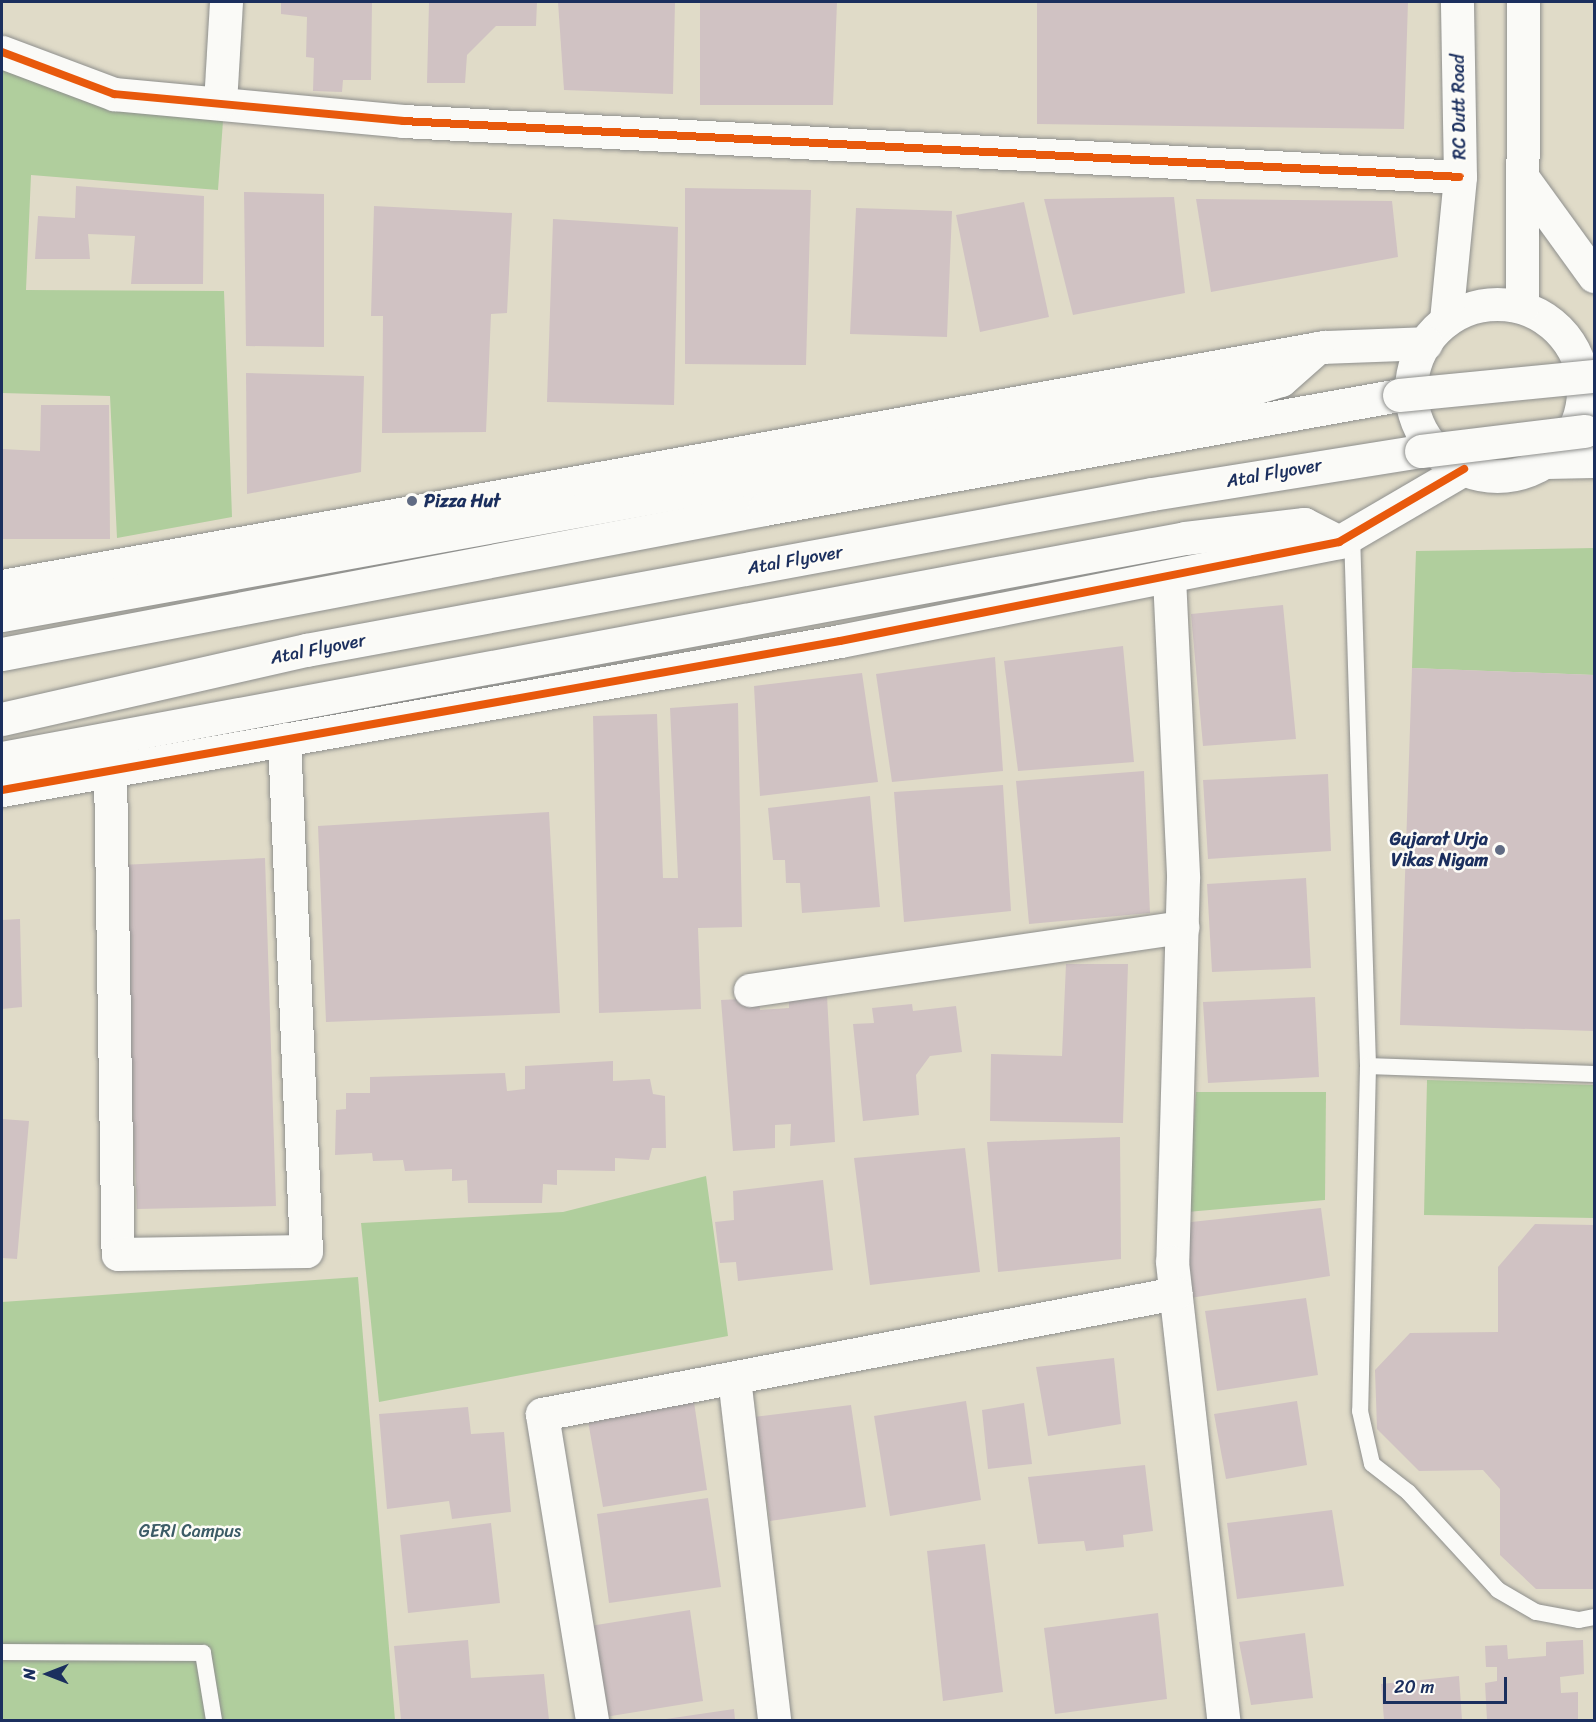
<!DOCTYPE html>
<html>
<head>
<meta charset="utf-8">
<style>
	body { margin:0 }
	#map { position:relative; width:1596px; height:1722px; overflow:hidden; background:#e0dbc8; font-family:Sriracha,sans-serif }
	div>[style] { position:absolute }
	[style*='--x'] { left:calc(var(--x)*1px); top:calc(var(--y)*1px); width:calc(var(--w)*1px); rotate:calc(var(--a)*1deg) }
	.green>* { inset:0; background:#b0ce9d }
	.building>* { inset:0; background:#d0c2c3 }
	.roads { filter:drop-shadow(0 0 2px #8e8f8d) drop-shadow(0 0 2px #8e8f8d) }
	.lane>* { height:16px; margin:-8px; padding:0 8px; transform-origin:8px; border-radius:8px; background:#fafaf7 }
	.street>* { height:33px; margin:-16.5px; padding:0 16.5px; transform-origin:16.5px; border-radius:16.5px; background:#fafaf7 }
	.secondary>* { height:33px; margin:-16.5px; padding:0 16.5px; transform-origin:16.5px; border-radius:16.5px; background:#fafaf7 }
	.secondary>.ring { margin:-16.5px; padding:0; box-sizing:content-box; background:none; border:33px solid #fafaf7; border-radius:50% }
	.primary>* { height:33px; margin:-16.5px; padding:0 16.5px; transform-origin:16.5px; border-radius:16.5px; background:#fafaf7 }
	.bridges { filter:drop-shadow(0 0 2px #8e8f8d) drop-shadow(0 0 2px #8e8f8d) }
	.primary-bridge>* { height:33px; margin:-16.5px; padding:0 16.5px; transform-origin:16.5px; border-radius:16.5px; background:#fafaf7 }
	.cycleway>* { height:8px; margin:-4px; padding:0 4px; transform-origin:4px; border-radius:4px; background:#e8590c }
	.dots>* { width:16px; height:16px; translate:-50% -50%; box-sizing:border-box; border:3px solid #fdfcf7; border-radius:50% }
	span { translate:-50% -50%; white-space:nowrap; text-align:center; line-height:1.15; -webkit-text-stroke:5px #fdfcf7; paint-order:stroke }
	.street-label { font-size:18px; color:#1b2f5e }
	.poi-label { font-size:18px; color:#1b2f5e; font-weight:700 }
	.left { translate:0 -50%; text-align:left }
	.right { translate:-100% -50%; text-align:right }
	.park-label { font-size:18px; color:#3c5c66 }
	.frame { position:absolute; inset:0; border:3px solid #1b2f5e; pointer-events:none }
	.north { position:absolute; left:18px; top:1644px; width:60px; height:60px; -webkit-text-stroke:4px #fdfcf7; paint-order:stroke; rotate:270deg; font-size:16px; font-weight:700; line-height:24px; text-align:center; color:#1b2f5e }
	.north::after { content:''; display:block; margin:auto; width:21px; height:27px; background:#1b2f5e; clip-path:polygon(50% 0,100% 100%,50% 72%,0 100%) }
	.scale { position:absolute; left:1383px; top:1677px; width:124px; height:27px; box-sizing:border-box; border:3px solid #1b2f5e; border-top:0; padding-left:8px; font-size:18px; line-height:21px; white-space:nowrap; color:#1b2f5e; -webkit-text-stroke:4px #fdfcf7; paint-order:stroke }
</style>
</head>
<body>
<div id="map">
	<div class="green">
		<div style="clip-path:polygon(2px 69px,223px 121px,218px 190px,31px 175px,26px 290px,224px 291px,232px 517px,117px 538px,110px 396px,2px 393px)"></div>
		<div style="clip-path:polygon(1594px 548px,1594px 675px,1412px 668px,1416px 551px)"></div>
		<div style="clip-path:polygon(1427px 1080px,1594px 1085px,1594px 1218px,1424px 1215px)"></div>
		<div style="clip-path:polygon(1196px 1092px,1326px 1092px,1325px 1200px,1187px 1212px)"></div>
		<div style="clip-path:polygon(706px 1176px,728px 1336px,379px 1402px,361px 1223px,563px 1212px)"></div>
		<div style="clip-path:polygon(358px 1277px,395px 1720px,2px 1720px,2px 1302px)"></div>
	</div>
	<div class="building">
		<div style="clip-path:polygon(281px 2px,372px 2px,371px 80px,343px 80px,342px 92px,313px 91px,314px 58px,306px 57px,307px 17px,281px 14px)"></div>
		<div style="clip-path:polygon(429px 2px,537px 2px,536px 26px,496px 26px,467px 55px,465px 83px,427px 83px)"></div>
		<div style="clip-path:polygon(558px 2px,675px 2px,673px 94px,564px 90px)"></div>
		<div style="clip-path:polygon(700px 2px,837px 2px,833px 105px,700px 105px)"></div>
		<div style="clip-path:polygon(1037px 2px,1408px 2px,1404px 129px,1037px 124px)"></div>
		<div style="clip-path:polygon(76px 186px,204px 196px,203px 284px,131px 284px,135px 236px,88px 234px,90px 259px,35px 259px,38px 216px,75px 218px)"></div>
		<div style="clip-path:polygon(685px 188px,811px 190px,806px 365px,685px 364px)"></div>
		<div style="clip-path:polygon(244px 192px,324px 194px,324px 347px,246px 346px)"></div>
		<div style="clip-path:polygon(1174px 197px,1185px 293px,1073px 315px,1044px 199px)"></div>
		<div style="clip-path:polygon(1196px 199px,1392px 201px,1398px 257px,1211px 292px)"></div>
		<div style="clip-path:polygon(1024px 202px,1049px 317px,980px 332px,956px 215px)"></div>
		<div style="clip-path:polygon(374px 206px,512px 213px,507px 313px,491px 314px,486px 432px,382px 433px,383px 316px,371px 316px)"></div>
		<div style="clip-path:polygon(856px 208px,952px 211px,947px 337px,850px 334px)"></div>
		<div style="clip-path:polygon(553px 219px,678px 227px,674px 405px,547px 402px)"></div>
		<div style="clip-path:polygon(246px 373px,364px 376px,361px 472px,247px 494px)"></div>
		<div style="clip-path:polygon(41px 405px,109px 405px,110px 539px,2px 539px,2px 449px,40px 451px)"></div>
		<div style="clip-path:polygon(1283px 605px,1296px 739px,1203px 746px,1191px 614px)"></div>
		<div style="clip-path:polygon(1123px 646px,1134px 762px,1018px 771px,1004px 661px)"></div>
		<div style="clip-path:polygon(995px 657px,1003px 771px,892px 782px,876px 674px)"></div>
		<div style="clip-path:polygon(1412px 668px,1594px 675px,1594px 1031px,1400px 1025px)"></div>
		<div style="clip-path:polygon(862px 673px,878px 782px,760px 796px,754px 686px)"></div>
		<div style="clip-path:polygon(738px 703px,742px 927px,698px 928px,701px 1009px,599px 1013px,593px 716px,657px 714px,663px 878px,678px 878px,670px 708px)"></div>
		<div style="clip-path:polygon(1144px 771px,1150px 913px,1029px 924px,1016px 781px)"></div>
		<div style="clip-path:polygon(1328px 774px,1331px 851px,1208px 859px,1203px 780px)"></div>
		<div style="clip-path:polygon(1003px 785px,1011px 911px,904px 922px,894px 792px)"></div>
		<div style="clip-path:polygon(870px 796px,880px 907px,802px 913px,800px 883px,786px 883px,785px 860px,773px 860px,768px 808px)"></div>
		<div style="clip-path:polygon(549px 812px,560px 1013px,326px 1022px,318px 826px)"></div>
		<div style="clip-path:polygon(265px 858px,276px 1206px,137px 1209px,121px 865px)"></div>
		<div style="clip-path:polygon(1306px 878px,1311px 968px,1212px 972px,1207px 884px)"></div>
		<div style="clip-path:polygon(20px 919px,22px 1007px,2px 1009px,2px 920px)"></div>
		<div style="clip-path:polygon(1066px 964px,1128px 964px,1123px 1123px,990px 1121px,991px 1054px,1062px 1056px)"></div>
		<div style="clip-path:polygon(827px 996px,835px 1142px,790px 1146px,791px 1124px,775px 1125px,775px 1148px,733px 1151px,721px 1000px,759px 998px,760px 1010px,789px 1008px,789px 998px)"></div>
		<div style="clip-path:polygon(1315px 997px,1319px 1077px,1208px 1083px,1203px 1002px)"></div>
		<div style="clip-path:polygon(912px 1004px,913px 1011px,956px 1006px,962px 1052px,930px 1056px,916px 1075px,919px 1115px,863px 1121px,853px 1024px,874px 1023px,872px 1008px)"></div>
		<div style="clip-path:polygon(613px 1061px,613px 1081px,650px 1079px,653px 1094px,665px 1096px,666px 1148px,652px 1148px,649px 1160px,615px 1158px,615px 1171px,557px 1170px,557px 1185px,543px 1184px,542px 1203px,468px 1203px,467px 1180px,452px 1181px,452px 1169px,405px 1171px,403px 1160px,373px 1161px,372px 1153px,335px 1155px,336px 1110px,346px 1109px,346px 1093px,370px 1093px,370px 1077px,505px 1073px,507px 1091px,525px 1089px,525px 1066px)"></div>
		<div style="clip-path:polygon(2px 1119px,29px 1121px,17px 1259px,2px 1258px)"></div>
		<div style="clip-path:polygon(1120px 1137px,1121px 1259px,998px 1272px,987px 1142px)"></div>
		<div style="clip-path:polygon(965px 1148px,980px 1272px,870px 1285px,854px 1158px)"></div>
		<div style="clip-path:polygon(823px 1180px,833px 1270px,738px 1281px,736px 1262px,720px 1263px,715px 1222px,734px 1220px,733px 1191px)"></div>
		<div style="clip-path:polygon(1321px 1208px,1330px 1276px,1190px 1298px,1182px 1223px)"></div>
		<div style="clip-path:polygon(1535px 1224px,1594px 1225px,1594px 1589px,1536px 1589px,1500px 1555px,1500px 1489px,1483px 1470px,1419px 1471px,1377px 1429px,1375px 1370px,1410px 1333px,1498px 1332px,1498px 1267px)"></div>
		<div style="clip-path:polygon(1306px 1298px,1318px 1375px,1217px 1391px,1205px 1311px)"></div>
		<div style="clip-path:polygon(1114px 1358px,1121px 1424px,1048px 1436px,1036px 1367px)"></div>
		<div style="clip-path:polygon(966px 1401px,981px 1500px,890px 1516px,874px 1416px)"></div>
		<div style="clip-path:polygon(1297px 1401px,1307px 1465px,1226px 1479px,1214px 1414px)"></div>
		<div style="clip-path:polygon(694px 1402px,707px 1490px,603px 1507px,588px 1421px)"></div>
		<div style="clip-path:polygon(1024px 1403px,1032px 1464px,988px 1469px,982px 1410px)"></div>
		<div style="clip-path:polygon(851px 1405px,866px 1507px,770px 1521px,754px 1417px)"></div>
		<div style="clip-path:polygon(468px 1407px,471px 1434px,504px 1432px,511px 1512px,452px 1519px,449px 1501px,387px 1509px,379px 1414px)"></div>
		<div style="clip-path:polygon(1145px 1465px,1153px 1531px,1123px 1535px,1124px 1547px,1086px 1551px,1084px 1541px,1038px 1544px,1028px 1477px)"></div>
		<div style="clip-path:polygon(708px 1498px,721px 1587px,609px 1603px,597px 1514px)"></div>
		<div style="clip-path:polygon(1332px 1510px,1344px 1586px,1237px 1599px,1227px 1523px)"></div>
		<div style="clip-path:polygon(491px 1523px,500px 1603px,408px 1613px,400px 1535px)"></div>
		<div style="clip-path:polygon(985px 1544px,1003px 1692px,943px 1701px,927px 1551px)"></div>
		<div style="clip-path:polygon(690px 1610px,703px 1701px,605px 1717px,590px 1626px)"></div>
		<div style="clip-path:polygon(1158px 1613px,1167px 1699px,1055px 1714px,1044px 1628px)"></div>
		<div style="clip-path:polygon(1305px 1633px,1313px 1698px,1251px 1705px,1239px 1642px)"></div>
		<div style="clip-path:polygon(468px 1640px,471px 1678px,544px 1674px,549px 1720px,401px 1720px,394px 1646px)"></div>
		<div style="clip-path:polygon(1583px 1640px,1584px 1674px,1560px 1677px,1561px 1693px,1578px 1692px,1578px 1720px,1487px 1720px,1485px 1683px,1497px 1681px,1497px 1667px,1486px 1667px,1485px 1646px,1507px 1645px,1508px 1659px,1546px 1656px,1546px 1642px)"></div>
		<div style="clip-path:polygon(1459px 1676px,1462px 1720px,1384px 1720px,1381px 1684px)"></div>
		<div style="clip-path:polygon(734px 1709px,735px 1720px,666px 1720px,666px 1719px)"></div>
	</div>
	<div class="roads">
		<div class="lane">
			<div style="--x:1352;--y:533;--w:533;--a:88.28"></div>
			<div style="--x:1368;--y:1066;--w:345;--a:91.3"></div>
			<div style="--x:1360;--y:1411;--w:54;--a:77.2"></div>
			<div style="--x:1372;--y:1464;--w:46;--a:37.9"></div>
			<div style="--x:1408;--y:1492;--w:133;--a:47.4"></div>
			<div style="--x:1498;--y:1590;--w:44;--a:30.1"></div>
			<div style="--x:1536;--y:1612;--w:44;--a:10.5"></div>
			<div style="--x:1579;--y:1620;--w:15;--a:-11"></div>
			<div style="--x:1368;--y:1066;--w:226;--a:2"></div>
			<div style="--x:2;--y:1652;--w:201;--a:0.3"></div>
			<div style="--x:203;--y:1653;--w:68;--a:80.7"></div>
		</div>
		<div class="street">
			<div style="--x:2;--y:52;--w:120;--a:20.6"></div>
			<div style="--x:114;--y:94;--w:290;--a:5.3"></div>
			<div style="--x:403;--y:121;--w:1058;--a:3.03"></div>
			<div style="--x:220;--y:103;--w:101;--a:-86.6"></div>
			<div style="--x:1169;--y:577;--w:301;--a:87.3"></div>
			<div style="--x:1183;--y:878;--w:384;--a:91.6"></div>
			<div style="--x:1172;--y:1262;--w:461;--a:83.6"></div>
			<div style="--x:110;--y:770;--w:484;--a:89.1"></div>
			<div style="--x:118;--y:1254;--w:188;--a:-0.9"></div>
			<div style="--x:306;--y:1251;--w:512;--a:-92.46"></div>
			<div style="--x:750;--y:990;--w:437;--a:-8.3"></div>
			<div style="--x:734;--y:1378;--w:344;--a:83.3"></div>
			<div style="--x:592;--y:1720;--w:310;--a:-99.3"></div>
			<div style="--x:542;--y:1414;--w:645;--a:-10.81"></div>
		</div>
		<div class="secondary">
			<div style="--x:1523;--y:178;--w:121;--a:54.1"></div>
			<div class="ring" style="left:1411px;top:304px;width:139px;height:139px"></div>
			<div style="--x:1522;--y:307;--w:305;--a:-89.8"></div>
			<div style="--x:1446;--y:320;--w:144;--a:-84.4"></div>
			<div style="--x:1460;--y:177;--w:175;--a:-91"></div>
			<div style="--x:1546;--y:462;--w:48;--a:-1.2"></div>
			<div style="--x:2;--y:586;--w:1343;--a:-10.25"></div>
			<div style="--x:1324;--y:347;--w:102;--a:-2.2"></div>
			<div style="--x:2;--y:790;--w:851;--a:-10.08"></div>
			<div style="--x:840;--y:641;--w:509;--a:-11.22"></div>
			<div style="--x:1339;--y:542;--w:145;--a:-30.3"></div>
		</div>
		<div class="primary">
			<div style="--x:2;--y:615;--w:1269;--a:-10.26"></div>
			<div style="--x:1251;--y:389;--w:31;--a:-17"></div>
			<div style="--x:1281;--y:380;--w:48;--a:-41.6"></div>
			<div style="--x:2;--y:654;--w:776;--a:-10.77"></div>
			<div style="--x:764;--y:509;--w:645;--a:-10.18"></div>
			<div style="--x:2;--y:719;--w:312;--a:-12.8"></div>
			<div style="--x:306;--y:650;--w:860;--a:-10.45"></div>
			<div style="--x:1152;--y:494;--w:272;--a:-9.1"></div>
			<div style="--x:2;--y:758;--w:1203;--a:-10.53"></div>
			<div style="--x:1185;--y:538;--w:120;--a:-6.7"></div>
			<div style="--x:1304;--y:524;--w:39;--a:27"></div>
		</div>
	</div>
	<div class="bridges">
		<div class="primary-bridge">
			<div style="--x:1399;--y:395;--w:196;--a:-5.6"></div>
			<div style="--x:1421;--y:451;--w:165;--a:-7"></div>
		</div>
	</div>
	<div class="cycleway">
		<div style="--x:2;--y:52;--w:120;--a:20.6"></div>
		<div style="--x:114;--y:94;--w:290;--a:5.3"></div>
		<div style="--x:403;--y:121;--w:1058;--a:3.03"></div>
		<div style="--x:2;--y:790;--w:851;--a:-10.08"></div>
		<div style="--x:840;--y:641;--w:509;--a:-11.22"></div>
		<div style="--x:1339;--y:542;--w:145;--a:-30.3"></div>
	</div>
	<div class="dots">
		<div style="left:412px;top:501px;background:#606b83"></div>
		<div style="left:1500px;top:850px;background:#606b83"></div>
	</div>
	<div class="street-label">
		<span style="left:1459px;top:107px;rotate:-91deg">RC Dutt Road</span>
		<span style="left:1274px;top:473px;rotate:-10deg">Atal Flyover</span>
		<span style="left:795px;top:560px;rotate:-10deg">Atal Flyover</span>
		<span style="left:318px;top:649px;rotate:-11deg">Atal Flyover</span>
	</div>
	<div class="poi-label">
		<span class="left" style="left:424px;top:501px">Pizza Hut</span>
		<span class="right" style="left:1488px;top:850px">Gujarat Urja<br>Vikas Nigam</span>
	</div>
	<div class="park-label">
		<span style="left:190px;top:1531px">GERI Campus</span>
	</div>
	<div class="frame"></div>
	<div class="north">N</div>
	<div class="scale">20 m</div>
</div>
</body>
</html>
